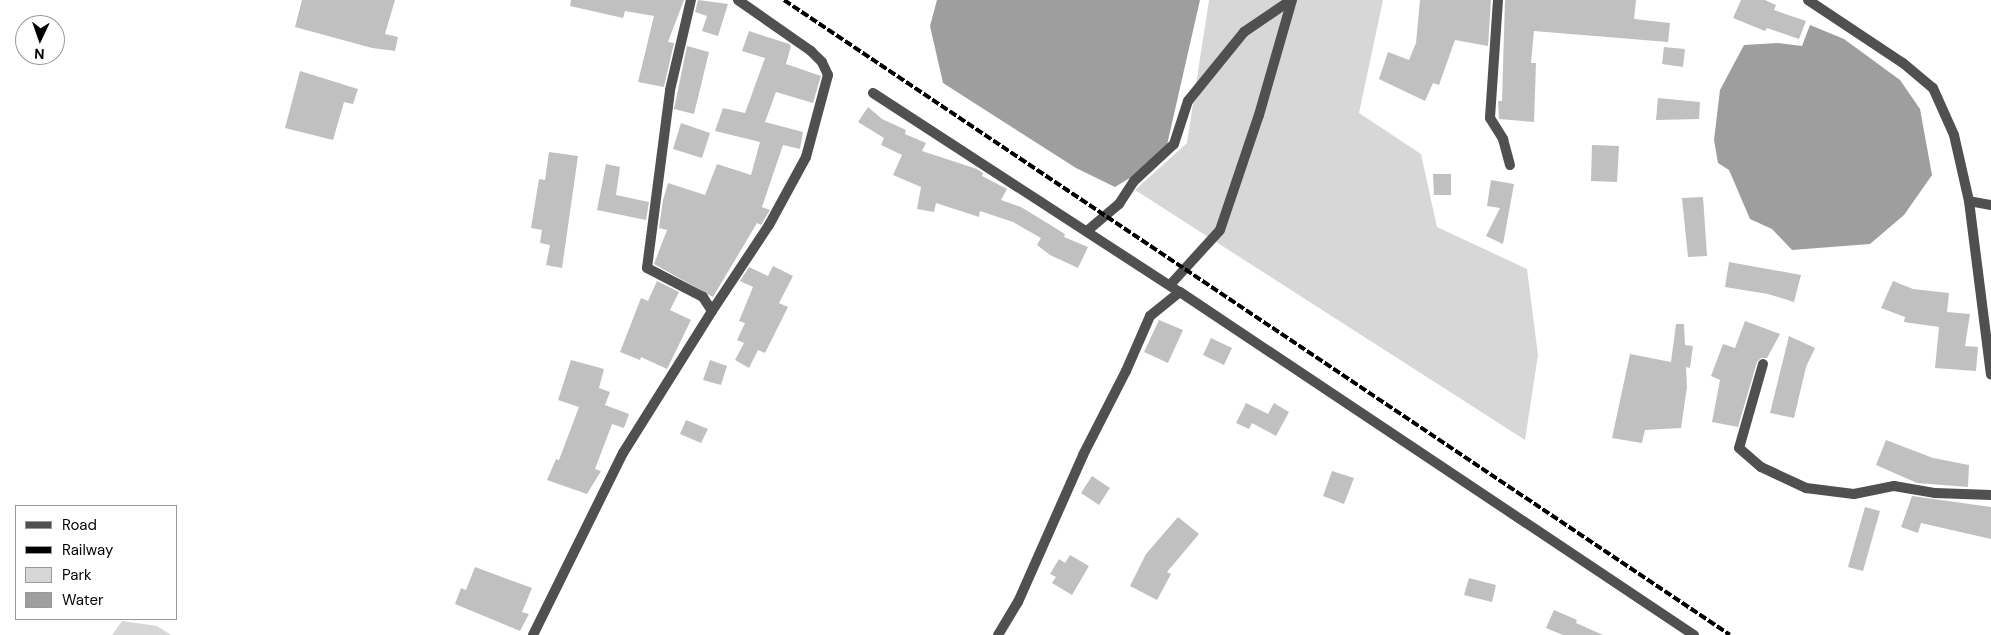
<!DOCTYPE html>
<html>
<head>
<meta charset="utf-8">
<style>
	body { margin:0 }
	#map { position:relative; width:1991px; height:635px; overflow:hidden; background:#fff; font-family:"DM Sans",sans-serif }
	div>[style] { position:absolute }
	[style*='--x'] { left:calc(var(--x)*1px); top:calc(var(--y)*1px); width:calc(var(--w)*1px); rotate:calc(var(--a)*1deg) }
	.green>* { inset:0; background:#d7d7d7 }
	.water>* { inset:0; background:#9e9e9e }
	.building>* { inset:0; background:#c0c0c0 }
	.pedestrian>* { height:10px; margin:-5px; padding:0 5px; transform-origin:5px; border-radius:5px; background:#505050 }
	.minor>* { height:10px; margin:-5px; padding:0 5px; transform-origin:5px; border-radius:5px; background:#505050 }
	.rail>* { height:4px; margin-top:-2px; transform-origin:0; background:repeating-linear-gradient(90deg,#000 0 8px,transparent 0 10.5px) }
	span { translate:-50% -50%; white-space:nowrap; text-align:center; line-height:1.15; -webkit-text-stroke:5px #fff; paint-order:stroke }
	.legend { position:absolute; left:15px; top:505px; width:162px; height:115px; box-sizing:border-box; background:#fff; border:1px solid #999; margin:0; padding:6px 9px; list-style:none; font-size:15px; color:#000 }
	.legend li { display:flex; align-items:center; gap:10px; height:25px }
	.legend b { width:25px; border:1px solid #999 }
	.north { position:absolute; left:15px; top:15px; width:50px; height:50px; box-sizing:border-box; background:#fff; border:1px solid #999; border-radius:50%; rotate:183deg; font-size:14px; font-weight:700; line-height:20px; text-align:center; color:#000 }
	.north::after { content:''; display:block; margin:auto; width:18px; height:22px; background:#000; clip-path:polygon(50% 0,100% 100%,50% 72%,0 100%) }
</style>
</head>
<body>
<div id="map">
	<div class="green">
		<div style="clip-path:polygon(1209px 0,1383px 0,1359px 113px,1421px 154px,1437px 227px,1527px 269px,1538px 355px,1525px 440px,1135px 190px,1187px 143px)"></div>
		<div style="clip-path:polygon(122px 621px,157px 626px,171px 635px,112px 635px)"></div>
	</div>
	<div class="water">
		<div style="clip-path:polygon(937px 0,1200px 0,1167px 145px,1148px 167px,1115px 187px,1076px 168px,943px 83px,930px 26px)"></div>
		<div style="clip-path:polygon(1810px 25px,1844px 39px,1900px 80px,1920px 109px,1932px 175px,1904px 215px,1870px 244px,1792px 250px,1772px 229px,1750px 219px,1729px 170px,1718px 163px,1714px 140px,1720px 90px,1744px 45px,1778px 43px,1802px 46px)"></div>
	</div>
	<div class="building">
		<div style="clip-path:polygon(302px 0,395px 0,385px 34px,398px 37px,395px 51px,372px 48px,295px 27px)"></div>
		<div style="clip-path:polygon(571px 0,684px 0,668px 42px,674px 43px,664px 87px,638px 82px,654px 16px,625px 11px,623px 18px,570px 6px)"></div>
		<div style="clip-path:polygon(698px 0,728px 4px,718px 36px,702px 31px,707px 16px,695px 12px)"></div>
		<div style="clip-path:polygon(1420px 0,1491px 0,1488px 46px,1455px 40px,1439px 85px,1433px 83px,1425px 101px,1379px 79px,1388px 52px,1409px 60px,1416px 43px)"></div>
		<div style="clip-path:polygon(1505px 0,1636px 0,1634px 19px,1670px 23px,1668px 42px,1534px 31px,1531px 63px,1536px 63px,1534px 122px,1499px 119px,1498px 101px,1502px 101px)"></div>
		<div style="clip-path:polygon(1741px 0,1765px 0,1776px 5px,1774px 10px,1806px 21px,1799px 39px,1767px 28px,1765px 31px,1733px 18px)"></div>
		<div style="clip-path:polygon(749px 31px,789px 44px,791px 46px,786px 64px,821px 76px,813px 103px,776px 92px,765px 122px,803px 132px,800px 149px,783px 145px,762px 207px,770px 210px,761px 225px,757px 223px,713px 297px,654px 264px,667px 230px,659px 228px,663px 200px,668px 183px,705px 195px,717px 164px,751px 175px,760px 142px,715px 131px,723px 108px,745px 113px,765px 58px,742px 51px)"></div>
		<div style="clip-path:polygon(687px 46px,709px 52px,694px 114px,674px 109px)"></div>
		<div style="clip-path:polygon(1664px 47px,1685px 49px,1683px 67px,1662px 64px)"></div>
		<div style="clip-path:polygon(300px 71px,358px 89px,353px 104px,344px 102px,333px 140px,285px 128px)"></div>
		<div style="clip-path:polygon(1658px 98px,1700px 102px,1699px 119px,1656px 120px)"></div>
		<div style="clip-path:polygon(868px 107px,882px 119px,906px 130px,905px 134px,926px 143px,922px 151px,977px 169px,983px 173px,982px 176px,1007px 189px,1001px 200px,1021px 207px,1065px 234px,1064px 237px,1088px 247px,1078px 268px,1050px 255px,1037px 245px,1041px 238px,1013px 222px,980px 211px,979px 217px,936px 203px,934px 212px,917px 209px,921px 187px,893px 175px,902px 155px,881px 145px,884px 138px,858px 122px)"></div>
		<div style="clip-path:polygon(681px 123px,710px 133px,702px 158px,673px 149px)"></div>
		<div style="clip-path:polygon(1592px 145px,1619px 146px,1617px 182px,1591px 181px)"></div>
		<div style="clip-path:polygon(549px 152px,578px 156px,562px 268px,546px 265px,550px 245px,540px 243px,542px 230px,531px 228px,539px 179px,545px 180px)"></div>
		<div style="clip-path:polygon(606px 164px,620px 167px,616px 195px,649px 202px,646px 220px,597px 210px)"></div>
		<div style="clip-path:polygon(1433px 174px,1451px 174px,1451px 195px,1434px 195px)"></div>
		<div style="clip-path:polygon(1491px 180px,1514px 184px,1503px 244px,1486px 236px,1500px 208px,1487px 206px)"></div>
		<div style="clip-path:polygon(1703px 197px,1707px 256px,1688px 257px,1682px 198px)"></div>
		<div style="clip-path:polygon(1729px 262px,1801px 275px,1794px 302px,1768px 294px,1725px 287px)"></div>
		<div style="clip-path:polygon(773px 266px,793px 276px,779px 303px,788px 307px,765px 353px,758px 350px,749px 368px,735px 360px,744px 343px,737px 340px,745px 323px,739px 321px,753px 287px,740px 281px,749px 267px,768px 276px)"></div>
		<div style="clip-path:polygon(657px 281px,679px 292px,670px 310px,691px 320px,667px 369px,641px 357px,640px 360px,620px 352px,641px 298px,648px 301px)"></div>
		<div style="clip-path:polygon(1893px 281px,1913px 289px,1949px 293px,1947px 312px,1970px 314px,1965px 346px,1978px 347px,1976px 371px,1935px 368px,1939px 327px,1904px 322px,1905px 317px,1881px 308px)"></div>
		<div style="clip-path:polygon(1159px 320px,1183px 330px,1168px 363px,1144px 352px)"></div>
		<div style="clip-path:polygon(1745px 321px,1780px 334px,1767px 358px,1761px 358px,1757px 362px,1738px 427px,1712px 422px,1720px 380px,1711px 376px,1723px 344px,1735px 348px)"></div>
		<div style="clip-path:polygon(1676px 324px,1684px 324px,1685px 345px,1693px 346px,1690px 368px,1686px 367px,1687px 387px,1681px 428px,1645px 430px,1642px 443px,1612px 438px,1630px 354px,1671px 362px)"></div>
		<div style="clip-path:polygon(1789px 336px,1815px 348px,1806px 367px,1794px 418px,1770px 413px)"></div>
		<div style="clip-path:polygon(1211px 338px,1232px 348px,1224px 365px,1203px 355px)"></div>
		<div style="clip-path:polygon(571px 360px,604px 369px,599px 388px,610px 392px,605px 405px,629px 414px,624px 428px,612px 424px,595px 469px,601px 471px,587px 494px,547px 480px,556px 459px,559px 460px,579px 407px,558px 400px)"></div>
		<div style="clip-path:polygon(710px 360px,727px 366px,721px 385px,703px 380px)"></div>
		<div style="clip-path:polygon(1246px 403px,1268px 414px,1274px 403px,1289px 412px,1276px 436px,1252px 423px,1249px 429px,1236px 423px)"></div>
		<div style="clip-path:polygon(686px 420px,708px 429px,701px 443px,680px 434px)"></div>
		<div style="clip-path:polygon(1886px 440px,1933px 458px,1969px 465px,1968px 487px,1917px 483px,1876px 465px)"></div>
		<div style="clip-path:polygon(1332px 471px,1354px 478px,1344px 504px,1323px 496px)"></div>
		<div style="clip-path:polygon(1092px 476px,1110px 488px,1099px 505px,1081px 493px)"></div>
		<div style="clip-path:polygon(1912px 496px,1991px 507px,1991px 539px,1921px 523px,1918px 533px,1901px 527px)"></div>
		<div style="clip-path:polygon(1865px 507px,1880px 511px,1863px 571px,1848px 567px)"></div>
		<div style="clip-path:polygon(1178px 517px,1199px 534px,1167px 572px,1171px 574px,1157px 600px,1130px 586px,1146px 554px)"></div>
		<div style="clip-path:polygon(1070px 555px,1089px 566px,1072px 595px,1052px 583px,1056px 577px,1050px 574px,1059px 559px,1065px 563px)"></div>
		<div style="clip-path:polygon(475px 567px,532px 588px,522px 612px,529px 614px,520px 631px,455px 604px,461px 588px,466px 590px)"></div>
		<div style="clip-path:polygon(1469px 578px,1496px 585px,1492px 602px,1464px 595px)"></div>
		<div style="clip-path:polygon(1554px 610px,1577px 620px,1576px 623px,1603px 635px,1563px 635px,1546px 628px)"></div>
	</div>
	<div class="pedestrian">
		<div style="--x:1498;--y:0;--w:118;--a:93.9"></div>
		<div style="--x:1490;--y:118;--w:25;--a:58"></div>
		<div style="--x:1503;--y:139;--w:27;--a:75"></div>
		<div style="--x:1087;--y:231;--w:42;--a:-40.2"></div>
		<div style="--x:1119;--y:204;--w:27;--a:-57"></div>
		<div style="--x:1134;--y:181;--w:54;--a:-42.8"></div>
		<div style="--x:1174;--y:144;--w:45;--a:-72"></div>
		<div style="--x:1188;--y:101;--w:89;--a:-50.9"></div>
		<div style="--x:1244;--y:32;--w:57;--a:-34.2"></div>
		<div style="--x:1170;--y:285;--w:74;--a:-47.7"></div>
		<div style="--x:1220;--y:230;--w:121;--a:-71.3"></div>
		<div style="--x:1259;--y:115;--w:120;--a:-74"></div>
		<div style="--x:1763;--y:364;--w:87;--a:105.9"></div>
		<div style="--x:1739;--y:448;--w:29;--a:41"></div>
		<div style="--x:1761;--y:467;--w:50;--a:25"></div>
		<div style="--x:1806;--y:488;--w:48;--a:7.1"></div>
		<div style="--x:1854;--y:494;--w:41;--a:-11.3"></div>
		<div style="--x:1894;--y:486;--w:42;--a:9.7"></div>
		<div style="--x:1935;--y:493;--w:56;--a:2"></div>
	</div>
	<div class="minor">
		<div style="--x:1808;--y:0;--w:114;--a:33.6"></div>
		<div style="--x:1903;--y:63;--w:39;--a:40"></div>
		<div style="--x:1933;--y:88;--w:51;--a:65.9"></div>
		<div style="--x:1954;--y:135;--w:68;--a:77.2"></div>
		<div style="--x:873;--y:93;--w:366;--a:33"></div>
		<div style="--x:1180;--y:292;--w:618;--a:33.72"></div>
		<div style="--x:1991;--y:205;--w:22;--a:-170"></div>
		<div style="--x:1969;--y:201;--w:175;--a:82.8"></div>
		<div style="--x:712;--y:311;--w:103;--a:-56.5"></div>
		<div style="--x:769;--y:225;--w:77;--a:-61.4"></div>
		<div style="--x:806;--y:157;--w:85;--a:-75"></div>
		<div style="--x:828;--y:75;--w:14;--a:-115"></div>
		<div style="--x:822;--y:62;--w:16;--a:-135"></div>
		<div style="--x:811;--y:51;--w:89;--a:-145.1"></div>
		<div style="--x:533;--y:635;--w:203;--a:-63.7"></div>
		<div style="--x:623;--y:453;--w:168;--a:-57.9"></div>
		<div style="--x:712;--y:311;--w:17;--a:-123"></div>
		<div style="--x:703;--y:297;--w:63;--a:-152.6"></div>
		<div style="--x:647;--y:268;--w:179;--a:-82.6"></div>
		<div style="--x:670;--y:90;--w:92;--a:-76.9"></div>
		<div style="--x:998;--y:635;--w:39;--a:-59"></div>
		<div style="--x:1018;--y:602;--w:161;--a:-66.1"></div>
		<div style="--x:1083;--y:455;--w:94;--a:-62.9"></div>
		<div style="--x:1126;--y:371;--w:60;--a:-66.4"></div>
		<div style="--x:1150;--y:316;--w:38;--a:-39"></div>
	</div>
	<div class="rail">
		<div style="--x:784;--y:0;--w:1139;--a:33.87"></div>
	</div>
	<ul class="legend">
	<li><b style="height:6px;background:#505050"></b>Road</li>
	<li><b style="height:6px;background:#000"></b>Railway</li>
	<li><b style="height:14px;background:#d7d7d7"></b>Park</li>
	<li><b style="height:14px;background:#9e9e9e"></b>Water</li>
	</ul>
	<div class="north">N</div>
</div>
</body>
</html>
